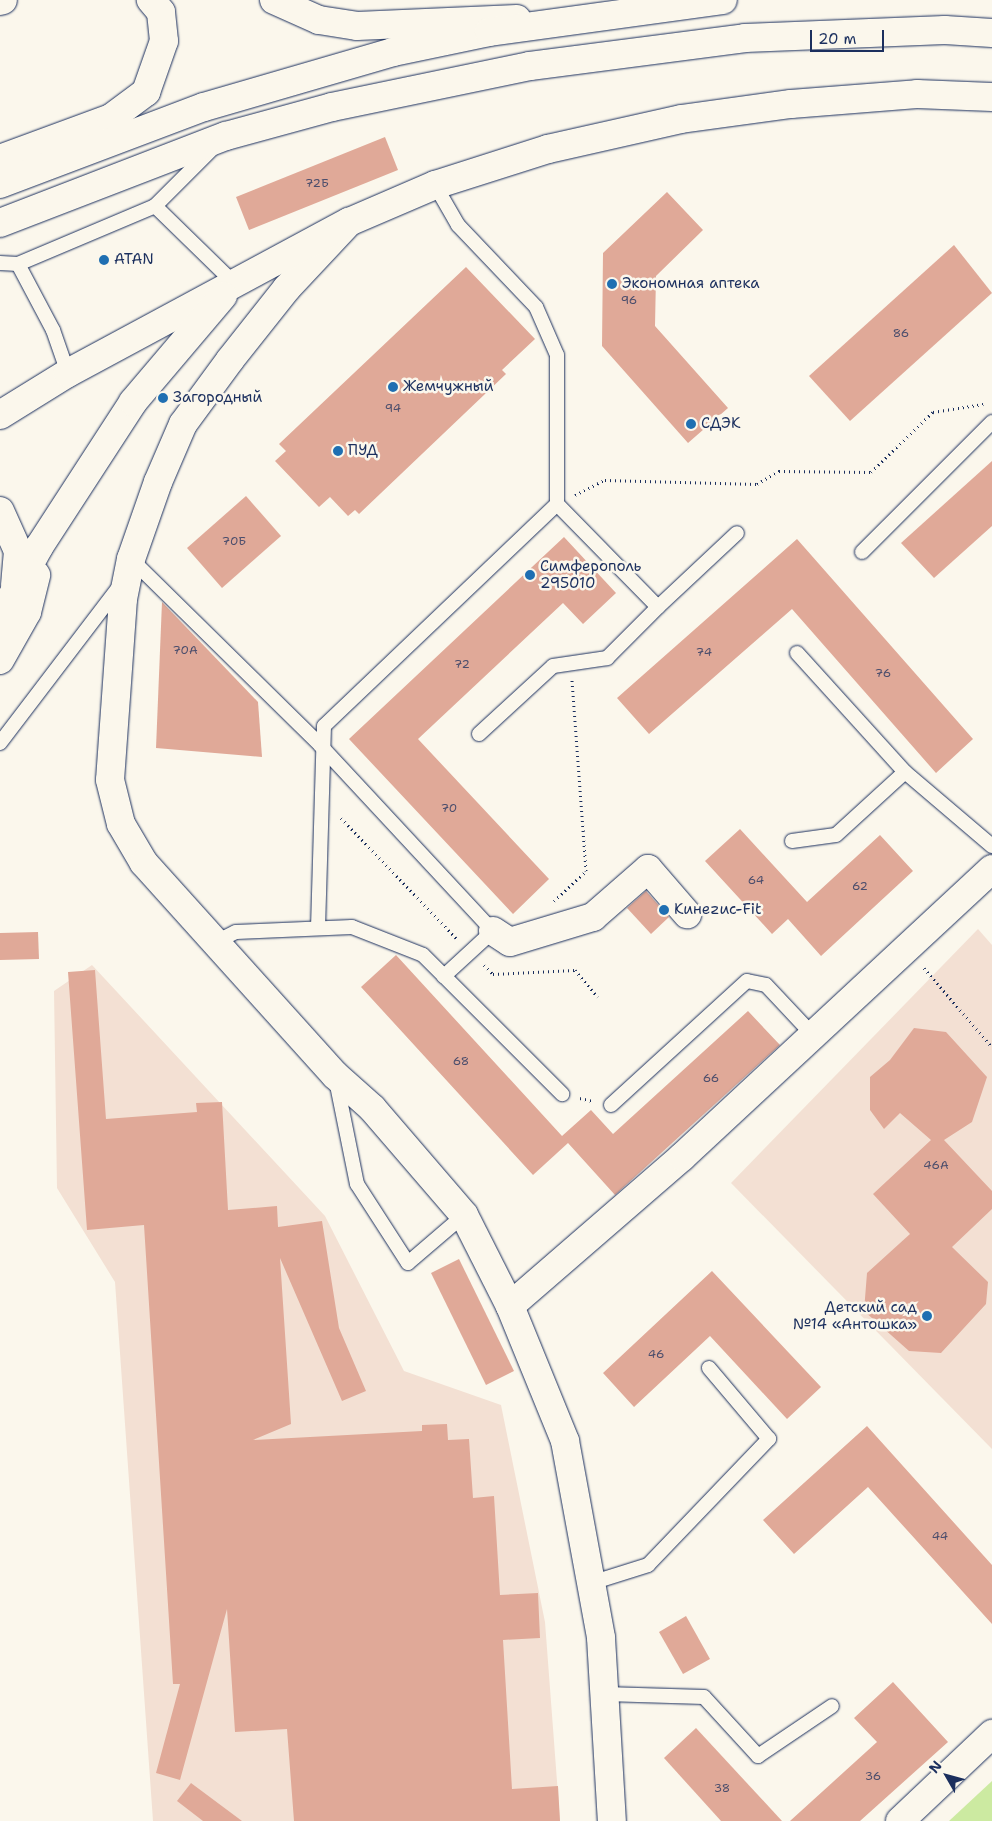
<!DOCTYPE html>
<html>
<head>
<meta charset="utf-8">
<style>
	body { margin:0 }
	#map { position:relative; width:992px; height:1821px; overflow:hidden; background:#fbf7ec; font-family:"Shantell Sans",sans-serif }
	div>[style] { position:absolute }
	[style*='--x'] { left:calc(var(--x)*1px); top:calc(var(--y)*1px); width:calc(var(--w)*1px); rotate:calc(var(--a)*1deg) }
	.built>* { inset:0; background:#f3e0d3 }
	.green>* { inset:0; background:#cceaa1 }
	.building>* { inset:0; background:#e0a998 }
	.path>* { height:3px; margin-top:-1.5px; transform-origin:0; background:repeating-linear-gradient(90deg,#1b2f5e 0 1px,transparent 0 5px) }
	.roads { filter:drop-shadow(0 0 1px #1b2f5e) drop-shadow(0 0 1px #1b2f5e) }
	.service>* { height:14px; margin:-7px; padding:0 7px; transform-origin:7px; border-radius:7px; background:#fbf7ec }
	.minor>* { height:28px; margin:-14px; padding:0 14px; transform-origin:14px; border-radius:14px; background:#fbf7ec }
	.secondary>* { height:28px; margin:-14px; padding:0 14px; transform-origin:14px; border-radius:14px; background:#fbf7ec }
	.primary>* { height:28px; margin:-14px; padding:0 14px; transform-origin:14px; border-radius:14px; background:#fbf7ec }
	.dots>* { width:14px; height:14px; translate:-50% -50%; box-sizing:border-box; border:2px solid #fbf7ec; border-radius:50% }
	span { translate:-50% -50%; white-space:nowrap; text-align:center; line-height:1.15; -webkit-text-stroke:5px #fbf7ec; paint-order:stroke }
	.number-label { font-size:12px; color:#4c4e6c }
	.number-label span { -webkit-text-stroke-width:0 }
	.poi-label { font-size:15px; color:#1b2f5e }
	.left { translate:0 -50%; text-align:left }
	.right { translate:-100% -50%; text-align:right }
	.north { position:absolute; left:922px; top:1751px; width:50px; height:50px; -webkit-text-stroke:4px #fbf7ec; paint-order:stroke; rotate:308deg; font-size:14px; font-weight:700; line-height:20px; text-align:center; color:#1b2f5e }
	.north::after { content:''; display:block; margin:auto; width:18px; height:22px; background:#1b2f5e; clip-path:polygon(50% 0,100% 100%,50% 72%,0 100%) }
	.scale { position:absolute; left:810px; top:30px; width:74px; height:22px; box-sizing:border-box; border:2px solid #1b2f5e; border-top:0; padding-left:6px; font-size:15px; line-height:18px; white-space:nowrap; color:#1b2f5e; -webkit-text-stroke:4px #fbf7ec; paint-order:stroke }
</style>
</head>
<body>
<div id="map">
	<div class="built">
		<div style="clip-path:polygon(978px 929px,992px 945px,992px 1449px,731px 1183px)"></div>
		<div style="clip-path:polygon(92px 965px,325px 1216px,404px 1371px,501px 1405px,545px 1622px,560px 1821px,153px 1821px,115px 1282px,57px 1188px,54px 991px)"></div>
	</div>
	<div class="green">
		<div style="clip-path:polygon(992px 1781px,992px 1821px,949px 1821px)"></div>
	</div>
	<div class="building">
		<div style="clip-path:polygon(385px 137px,398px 170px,249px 230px,236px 197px)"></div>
		<div style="clip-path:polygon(667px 192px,703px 230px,656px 276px,655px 326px,728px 408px,688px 443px,602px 346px,603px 253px)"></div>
		<div style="clip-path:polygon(954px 245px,992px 293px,850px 421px,809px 376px)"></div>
		<div style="clip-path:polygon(466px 267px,535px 339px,502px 370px,506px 374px,359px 514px,355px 510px,348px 516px,330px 497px,319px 507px,275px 461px,286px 451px,279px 444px)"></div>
		<div style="clip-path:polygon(992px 461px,992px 526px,934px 578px,901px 543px)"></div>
		<div style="clip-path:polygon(246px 496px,281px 536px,222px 588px,187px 548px)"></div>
		<div style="clip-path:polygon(564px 537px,616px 593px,583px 624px,563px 603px,418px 739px,549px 879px,513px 914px,349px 739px)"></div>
		<div style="clip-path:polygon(797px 539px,973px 739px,936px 773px,792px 609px,649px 734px,617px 698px)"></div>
		<div style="clip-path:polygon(162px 602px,258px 702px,262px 757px,156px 748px)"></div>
		<div style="clip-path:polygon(740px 829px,807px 902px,880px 835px,913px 871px,821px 956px,788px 919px,772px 934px,705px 861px)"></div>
		<div style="clip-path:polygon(646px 891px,669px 917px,651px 934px,627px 908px)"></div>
		<div style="clip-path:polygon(38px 932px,39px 959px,0 960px,0 933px)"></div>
		<div style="clip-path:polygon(396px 955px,562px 1136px,591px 1110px,613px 1134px,748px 1011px,780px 1045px,615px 1195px,568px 1143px,533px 1175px,361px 987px)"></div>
		<div style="clip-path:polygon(95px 970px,106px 1119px,197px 1112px,196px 1103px,222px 1102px,228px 1210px,277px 1206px,278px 1227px,322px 1221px,339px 1328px,366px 1391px,342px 1401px,280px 1258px,291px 1424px,253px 1440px,422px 1431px,422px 1425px,447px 1424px,448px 1440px,469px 1439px,473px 1498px,494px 1496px,500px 1595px,538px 1593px,540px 1638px,503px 1640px,512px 1789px,558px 1786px,560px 1821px,294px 1821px,287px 1729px,235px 1732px,227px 1609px,180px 1780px,156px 1773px,180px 1684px,173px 1684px,144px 1225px,87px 1230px,68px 972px)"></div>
		<div style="clip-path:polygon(914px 1028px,946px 1032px,987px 1077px,972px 1122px,944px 1140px,992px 1191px,992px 1209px,952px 1247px,988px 1282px,986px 1304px,941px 1353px,909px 1351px,864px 1311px,867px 1273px,910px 1234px,873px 1194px,931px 1140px,900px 1113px,884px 1129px,870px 1110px,870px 1077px,890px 1060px)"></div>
		<div style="clip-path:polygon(459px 1259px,514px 1371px,486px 1385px,431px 1273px)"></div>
		<div style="clip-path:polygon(712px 1271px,821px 1387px,787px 1419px,710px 1336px,634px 1407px,603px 1373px)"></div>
		<div style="clip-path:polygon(867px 1426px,992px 1565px,992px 1624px,868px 1487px,794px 1554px,763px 1520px)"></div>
		<div style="clip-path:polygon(686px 1616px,710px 1659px,683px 1674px,659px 1632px)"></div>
		<div style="clip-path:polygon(893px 1682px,948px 1742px,860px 1821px,790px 1821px,877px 1742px,854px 1718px)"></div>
		<div style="clip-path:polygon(696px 1728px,782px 1821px,721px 1821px,664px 1758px)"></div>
		<div style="clip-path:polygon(191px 1783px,242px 1821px,203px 1821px,177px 1801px)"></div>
	</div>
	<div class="path">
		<div style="--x:575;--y:495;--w:34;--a:-27"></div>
		<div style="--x:605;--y:480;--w:152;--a:1.5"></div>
		<div style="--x:757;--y:484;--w:26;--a:-31"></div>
		<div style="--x:779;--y:471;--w:92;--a:0.6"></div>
		<div style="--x:871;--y:472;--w:86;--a:-44.1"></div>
		<div style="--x:933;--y:412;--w:51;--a:-9.1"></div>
		<div style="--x:341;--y:818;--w:169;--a:46.2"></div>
		<div style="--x:554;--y:901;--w:44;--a:-43.2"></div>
		<div style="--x:586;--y:871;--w:191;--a:-94.2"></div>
		<div style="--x:484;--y:965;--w:13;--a:45"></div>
		<div style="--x:493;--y:974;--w:82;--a:-2.8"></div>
		<div style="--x:575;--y:970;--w:35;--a:50"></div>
		<div style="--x:924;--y:968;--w:104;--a:49.3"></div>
		<div style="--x:580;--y:1098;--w:13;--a:13"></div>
	</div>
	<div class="roads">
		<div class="service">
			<div style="--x:155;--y:206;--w:110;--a:44.3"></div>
			<div style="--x:0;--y:263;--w:18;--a:3"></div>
			<div style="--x:18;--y:264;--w:149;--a:-22.9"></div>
			<div style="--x:155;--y:206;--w:82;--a:-45"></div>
			<div style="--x:18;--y:264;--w:75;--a:62.1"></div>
			<div style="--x:53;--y:330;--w:46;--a:70.8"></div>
			<div style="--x:557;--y:504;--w:144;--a:45.6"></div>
			<div style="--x:658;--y:607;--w:108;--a:-43.1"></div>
			<div style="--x:862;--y:552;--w:184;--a:-45"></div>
			<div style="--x:131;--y:559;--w:265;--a:44.5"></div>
			<div style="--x:320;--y:745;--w:254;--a:47.1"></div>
			<div style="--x:493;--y:931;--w:67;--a:137.4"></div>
			<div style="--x:797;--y:653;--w:161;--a:47.8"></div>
			<div style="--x:905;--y:772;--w:114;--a:40.4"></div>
			<div style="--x:479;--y:734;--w:100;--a:-42.6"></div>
			<div style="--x:553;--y:666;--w:55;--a:-8.4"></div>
			<div style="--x:607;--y:658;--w:72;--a:-45"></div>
			<div style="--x:0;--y:743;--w:200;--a:-52.7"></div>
			<div style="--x:792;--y:841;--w:44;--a:-7.8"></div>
			<div style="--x:836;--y:835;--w:93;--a:-42.4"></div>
			<div style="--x:318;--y:928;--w:202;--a:-88.3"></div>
			<div style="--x:324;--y:726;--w:322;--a:-43.6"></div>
			<div style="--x:557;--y:504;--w:149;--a:-90"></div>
			<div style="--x:557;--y:355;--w:52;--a:-113.6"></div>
			<div style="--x:536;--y:307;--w:113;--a:-133.6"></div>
			<div style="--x:458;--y:225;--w:46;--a:-119.9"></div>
			<div style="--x:216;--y:942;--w:22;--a:-27"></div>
			<div style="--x:236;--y:932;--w:116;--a:-2.5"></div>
			<div style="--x:352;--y:927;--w:76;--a:21.5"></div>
			<div style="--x:423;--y:955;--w:197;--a:45"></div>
			<div style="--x:336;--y:1080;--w:106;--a:78.6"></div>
			<div style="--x:357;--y:1184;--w:94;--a:57.2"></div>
			<div style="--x:408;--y:1263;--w:74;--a:-40.6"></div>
			<div style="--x:611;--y:1105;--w:184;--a:-42.4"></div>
			<div style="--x:747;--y:981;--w:19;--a:12"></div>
			<div style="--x:766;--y:985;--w:66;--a:46.8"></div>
			<div style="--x:591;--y:1583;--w:60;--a:-17.5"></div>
			<div style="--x:648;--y:1565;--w:175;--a:-46.2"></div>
			<div style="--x:769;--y:1439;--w:93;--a:-130.2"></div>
			<div style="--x:605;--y:1694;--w:99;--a:1.7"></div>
			<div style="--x:704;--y:1697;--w:80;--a:47.5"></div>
			<div style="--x:758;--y:1756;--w:89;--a:-34"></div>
		</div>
		<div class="minor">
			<div style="--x:349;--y:222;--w:91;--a:133.2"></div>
			<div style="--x:287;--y:288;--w:92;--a:128.4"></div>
			<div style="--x:230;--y:360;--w:79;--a:126.3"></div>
			<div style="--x:183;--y:424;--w:63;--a:113.3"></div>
			<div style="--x:158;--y:482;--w:82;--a:109.3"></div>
			<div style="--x:131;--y:559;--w:41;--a:101.3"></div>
			<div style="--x:123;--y:599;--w:181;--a:94.1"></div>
			<div style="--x:110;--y:780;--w:45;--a:76"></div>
			<div style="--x:121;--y:824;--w:45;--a:59.5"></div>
			<div style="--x:144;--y:863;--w:285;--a:48"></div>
			<div style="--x:335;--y:1075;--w:50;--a:41.7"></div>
			<div style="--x:372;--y:1108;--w:141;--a:49.3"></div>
			<div style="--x:464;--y:1215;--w:102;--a:63.2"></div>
			<div style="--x:510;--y:1306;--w:146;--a:67.8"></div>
			<div style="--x:565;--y:1441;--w:200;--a:79.6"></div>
			<div style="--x:601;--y:1638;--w:183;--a:86.6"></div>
			<div style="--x:0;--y:415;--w:80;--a:-31.7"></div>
			<div style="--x:68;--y:373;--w:319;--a:-28.3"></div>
			<div style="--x:349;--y:222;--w:94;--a:-23.3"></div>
			<div style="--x:435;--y:185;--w:119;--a:-17.7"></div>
			<div style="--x:548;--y:149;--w:136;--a:-12.7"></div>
			<div style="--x:681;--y:119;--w:111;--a:-7.8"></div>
			<div style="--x:791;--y:104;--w:126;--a:-4.5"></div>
			<div style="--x:917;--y:94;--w:75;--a:2.3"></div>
			<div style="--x:0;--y:511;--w:44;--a:65.8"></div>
			<div style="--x:18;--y:551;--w:34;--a:95"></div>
			<div style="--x:0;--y:618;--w:81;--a:-61.2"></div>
			<div style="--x:39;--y:547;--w:173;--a:-57"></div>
			<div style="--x:133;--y:402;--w:139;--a:-49.7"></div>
			<div style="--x:0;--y:660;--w:55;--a:-60.6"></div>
			<div style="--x:27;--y:612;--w:38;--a:-76"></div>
			<div style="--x:493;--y:931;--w:20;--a:33"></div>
			<div style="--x:510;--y:942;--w:87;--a:-16.8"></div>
			<div style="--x:593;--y:917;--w:73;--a:-41.1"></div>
			<div style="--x:648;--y:869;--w:60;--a:49.1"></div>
			<div style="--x:510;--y:1306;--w:228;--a:-40.9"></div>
			<div style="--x:682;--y:1157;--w:423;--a:-42.9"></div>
			<div style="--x:900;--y:1821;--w:127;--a:-43.4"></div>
		</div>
		<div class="secondary">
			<div style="--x:274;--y:0;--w:49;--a:24"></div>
			<div style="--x:319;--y:20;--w:38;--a:9"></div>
			<div style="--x:357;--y:26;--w:160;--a:-2.5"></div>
			<div style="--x:0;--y:1;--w:3;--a:-18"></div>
			<div style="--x:0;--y:159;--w:118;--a:-20.3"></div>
			<div style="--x:111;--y:118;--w:44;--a:-36.6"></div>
			<div style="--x:146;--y:92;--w:54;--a:-70.6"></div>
			<div style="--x:164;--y:41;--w:29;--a:-96"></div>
			<div style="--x:161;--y:12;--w:16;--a:-130"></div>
		</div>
		<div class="primary">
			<div style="--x:0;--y:184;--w:218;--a:-20.7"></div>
			<div style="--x:204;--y:107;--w:197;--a:-16.2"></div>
			<div style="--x:393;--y:52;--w:98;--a:-11.8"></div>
			<div style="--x:489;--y:32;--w:236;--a:-7.8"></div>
			<div style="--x:0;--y:223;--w:242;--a:-21.1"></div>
			<div style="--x:226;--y:136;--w:110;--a:-15.3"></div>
			<div style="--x:332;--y:107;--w:202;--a:-11.7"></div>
			<div style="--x:530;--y:66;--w:217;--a:-7.4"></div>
			<div style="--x:745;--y:38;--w:200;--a:-2.3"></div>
			<div style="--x:945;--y:30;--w:47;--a:3.7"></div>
		</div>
	</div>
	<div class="dots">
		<div style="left:104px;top:260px;background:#1f6fb2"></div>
		<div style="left:612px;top:284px;background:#1f6fb2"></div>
		<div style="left:393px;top:387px;background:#1f6fb2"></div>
		<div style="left:163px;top:398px;background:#1f6fb2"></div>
		<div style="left:691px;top:424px;background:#1f6fb2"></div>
		<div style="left:338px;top:451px;background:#1f6fb2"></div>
		<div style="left:530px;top:575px;background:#1f6fb2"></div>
		<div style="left:664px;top:910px;background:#1f6fb2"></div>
		<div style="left:927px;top:1316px;background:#1f6fb2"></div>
	</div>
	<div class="number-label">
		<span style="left:317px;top:184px">72Б</span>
		<span style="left:629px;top:301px">96</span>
		<span style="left:901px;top:334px">86</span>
		<span style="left:393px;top:409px">94</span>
		<span style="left:234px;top:542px">70Б</span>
		<span style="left:185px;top:651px">70А</span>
		<span style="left:704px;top:653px">74</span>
		<span style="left:462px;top:665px">72</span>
		<span style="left:883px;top:674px">76</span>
		<span style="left:449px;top:809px">70</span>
		<span style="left:756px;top:881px">64</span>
		<span style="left:860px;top:887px">62</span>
		<span style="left:461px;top:1062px">68</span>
		<span style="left:711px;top:1079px">66</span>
		<span style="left:936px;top:1166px">46А</span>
		<span style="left:656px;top:1355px">46</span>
		<span style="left:940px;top:1537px">44</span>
		<span style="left:873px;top:1777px">36</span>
		<span style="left:722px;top:1789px">38</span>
	</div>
	<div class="poi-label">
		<span class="left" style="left:114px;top:260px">ATAN</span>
		<span class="left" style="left:622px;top:284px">Экономная аптека</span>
		<span class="left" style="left:403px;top:387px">Жемчужный</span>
		<span class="left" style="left:173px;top:398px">Загородный</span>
		<span class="left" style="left:701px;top:424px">СДЭК</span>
		<span class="left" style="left:348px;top:451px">ПУД</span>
		<span class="left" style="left:540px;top:575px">Симферополь<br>295010</span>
		<span class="left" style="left:674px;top:910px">Кинеzис-Fit</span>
		<span class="right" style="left:917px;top:1316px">Детский сад<br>№14 «Антошка»</span>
	</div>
	<div class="north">N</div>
	<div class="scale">20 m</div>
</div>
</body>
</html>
